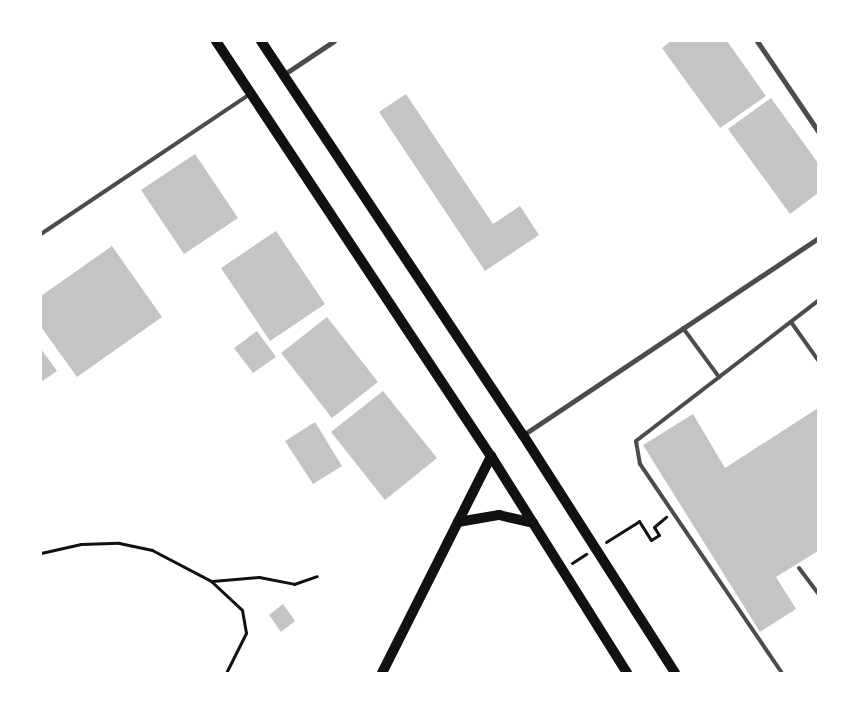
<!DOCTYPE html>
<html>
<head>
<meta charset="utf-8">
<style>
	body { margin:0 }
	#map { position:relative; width:859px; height:714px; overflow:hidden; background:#fff; font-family:Manrope,sans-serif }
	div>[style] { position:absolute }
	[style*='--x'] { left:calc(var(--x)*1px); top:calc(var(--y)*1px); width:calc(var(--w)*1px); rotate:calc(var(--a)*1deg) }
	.building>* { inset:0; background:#c4c4c4 }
	.path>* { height:3px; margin:-1.5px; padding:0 1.5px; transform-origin:1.5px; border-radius:1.5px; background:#111 }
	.service>* { height:4px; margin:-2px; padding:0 2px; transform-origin:2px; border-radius:2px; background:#4c4c4c }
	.minor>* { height:5px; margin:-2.5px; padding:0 2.5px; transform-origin:2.5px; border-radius:2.5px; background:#4c4c4c }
	.secondary>* { height:10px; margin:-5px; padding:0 5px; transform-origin:5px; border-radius:5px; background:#111 }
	span { translate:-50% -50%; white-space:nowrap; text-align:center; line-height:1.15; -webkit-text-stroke:4px #fff; paint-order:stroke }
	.frame { position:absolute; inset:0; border:42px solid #fff; pointer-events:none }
</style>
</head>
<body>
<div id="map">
	<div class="building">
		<div style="clip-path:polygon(671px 41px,727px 41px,766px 96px,720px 128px,662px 48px)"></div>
		<div style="clip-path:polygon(406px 94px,493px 224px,520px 206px,539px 235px,485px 271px,379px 112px)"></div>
		<div style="clip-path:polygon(771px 98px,818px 163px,818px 193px,790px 214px,728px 129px)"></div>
		<div style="clip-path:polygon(195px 154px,238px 218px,184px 254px,141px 190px)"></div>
		<div style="clip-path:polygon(276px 231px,325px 304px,270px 341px,221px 268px)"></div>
		<div style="clip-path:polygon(112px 246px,162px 317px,77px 377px,41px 327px,41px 296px)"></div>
		<div style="clip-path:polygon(327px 317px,378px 382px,332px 418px,281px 353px)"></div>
		<div style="clip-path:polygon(257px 331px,276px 357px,253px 373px,234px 348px)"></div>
		<div style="clip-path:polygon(41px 349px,57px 371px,41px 382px)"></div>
		<div style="clip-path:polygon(383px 391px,437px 458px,385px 500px,331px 432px)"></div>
		<div style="clip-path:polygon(818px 408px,818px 551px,776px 577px,796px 609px,760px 632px,643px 445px,693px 414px,725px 468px)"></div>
		<div style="clip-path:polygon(315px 422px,342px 466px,313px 484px,285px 441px)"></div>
		<div style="clip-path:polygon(283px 604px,295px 621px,281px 632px,269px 615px)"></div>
	</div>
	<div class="path">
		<div style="--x:606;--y:542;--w:39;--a:-32"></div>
		<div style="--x:639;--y:521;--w:22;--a:58"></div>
		<div style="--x:651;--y:540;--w:9;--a:-32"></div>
		<div style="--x:659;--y:535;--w:9;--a:-122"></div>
		<div style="--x:654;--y:527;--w:16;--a:-40"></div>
		<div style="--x:41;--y:553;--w:41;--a:-12.7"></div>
		<div style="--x:81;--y:544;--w:38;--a:-2"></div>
		<div style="--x:119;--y:543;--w:34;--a:12"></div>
		<div style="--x:152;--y:550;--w:67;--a:27.7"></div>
		<div style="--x:211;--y:581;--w:42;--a:43.1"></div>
		<div style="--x:242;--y:610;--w:23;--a:80"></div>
		<div style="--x:246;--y:633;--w:45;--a:116.6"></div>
		<div style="--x:572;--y:563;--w:17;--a:-33"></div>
		<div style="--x:212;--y:581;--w:47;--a:-4.9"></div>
		<div style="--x:259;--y:577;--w:36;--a:11"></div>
		<div style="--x:294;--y:584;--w:24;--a:-19"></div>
	</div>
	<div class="service">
		<div style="--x:41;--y:234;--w:250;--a:-33.8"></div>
		<div style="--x:791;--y:322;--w:47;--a:54.6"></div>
		<div style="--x:683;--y:328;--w:61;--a:53.7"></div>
		<div style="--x:799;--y:568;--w:31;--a:53"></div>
		<div style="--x:782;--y:673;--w:253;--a:-124.2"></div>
		<div style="--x:640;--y:464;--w:23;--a:-100"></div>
		<div style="--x:636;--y:441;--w:230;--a:-37.6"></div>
	</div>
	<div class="minor">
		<div style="--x:757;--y:41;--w:109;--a:55.9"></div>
		<div style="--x:283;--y:75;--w:61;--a:-33.7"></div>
		<div style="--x:523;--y:435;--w:355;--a:-33.7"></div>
	</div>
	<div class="secondary">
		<div style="--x:216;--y:41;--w:498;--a:56.5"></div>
		<div style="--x:491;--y:456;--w:256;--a:57.9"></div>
		<div style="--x:261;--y:41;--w:473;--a:56.4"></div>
		<div style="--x:523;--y:435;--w:282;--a:57.4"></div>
		<div style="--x:458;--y:522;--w:42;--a:-9.7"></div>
		<div style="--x:499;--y:515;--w:35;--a:13"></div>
		<div style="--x:382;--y:673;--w:243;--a:-63.3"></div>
	</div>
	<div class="frame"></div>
</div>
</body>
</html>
